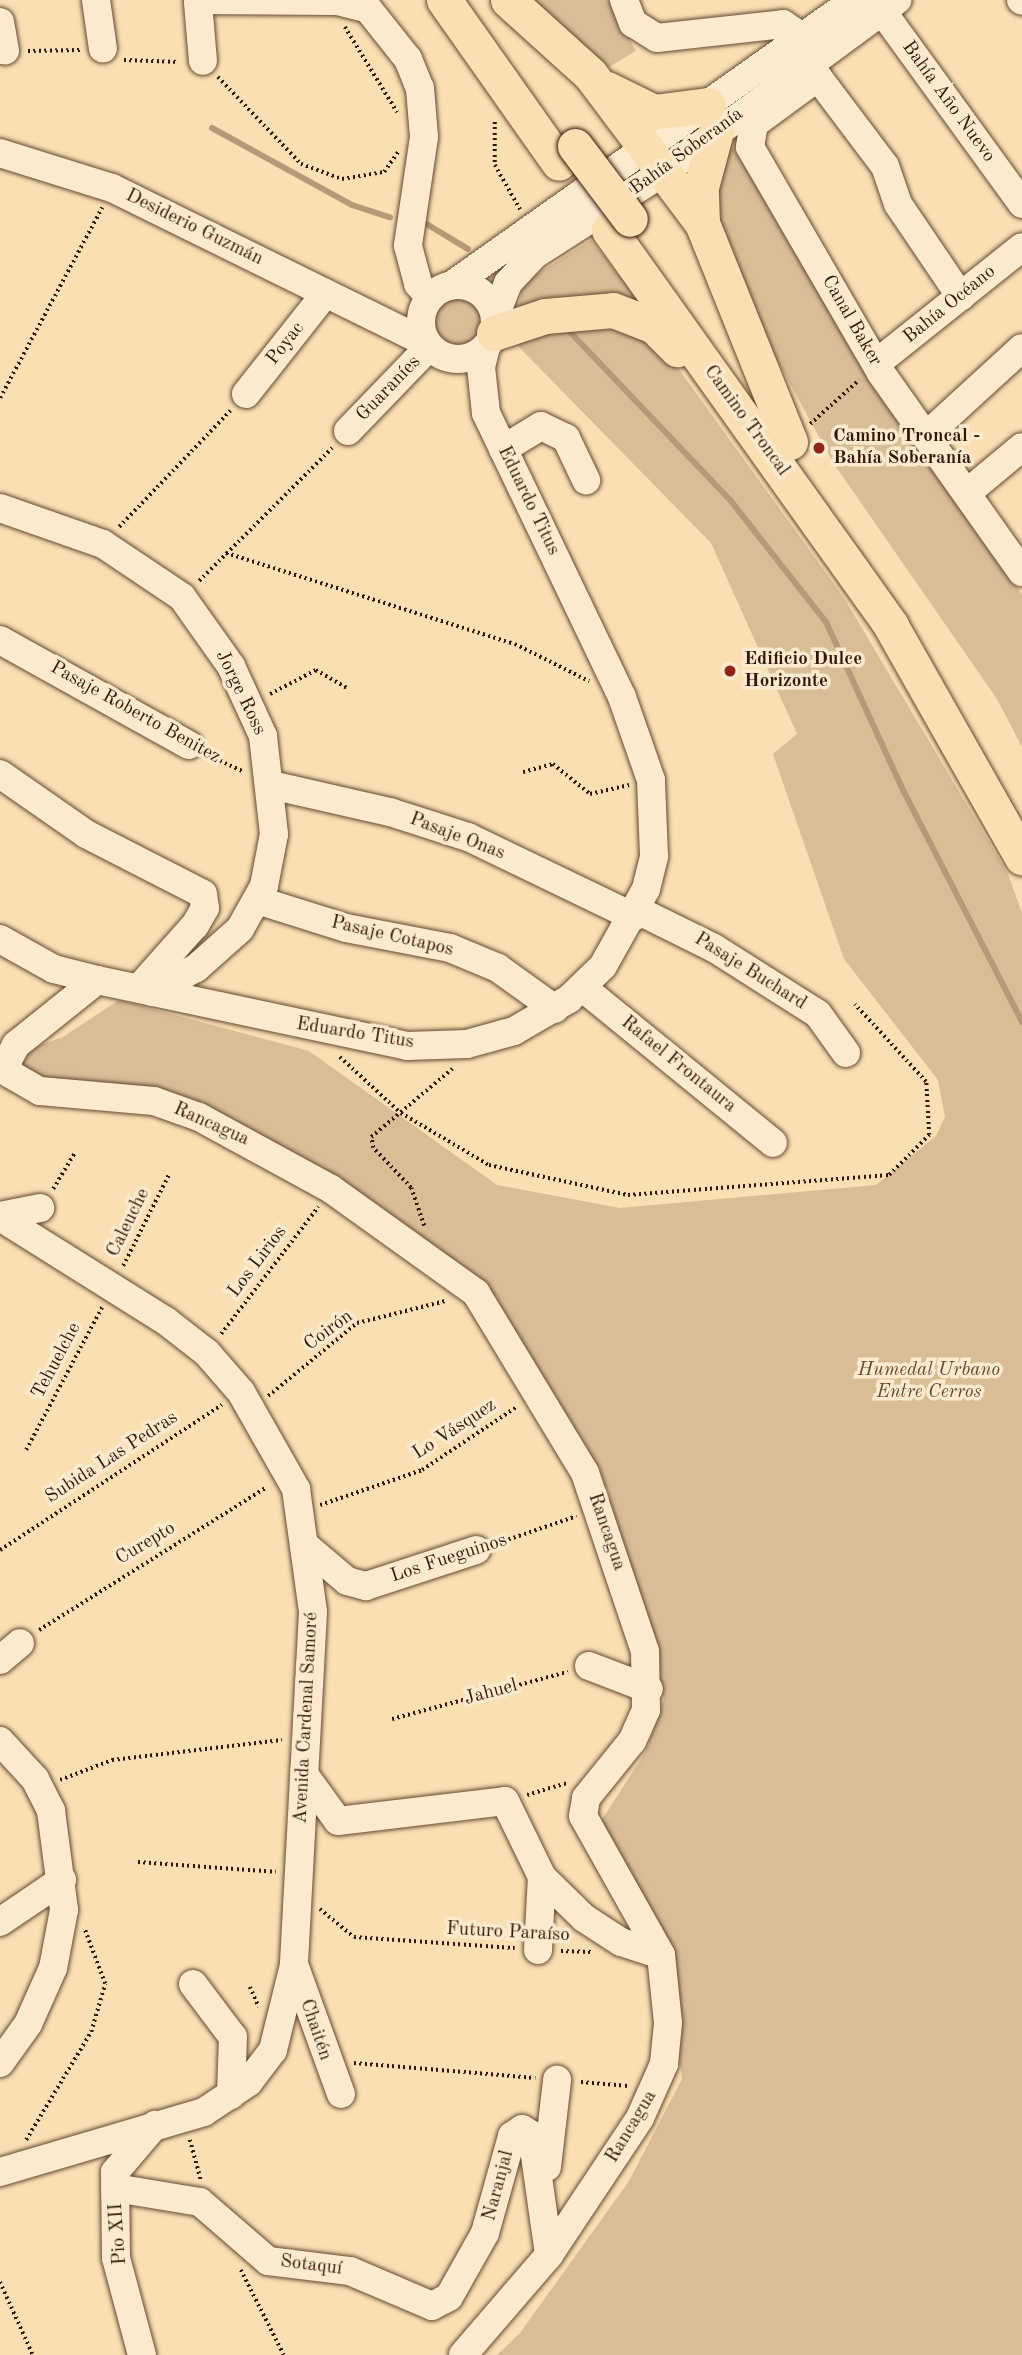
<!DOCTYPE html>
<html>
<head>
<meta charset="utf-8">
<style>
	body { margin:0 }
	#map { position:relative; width:1022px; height:2355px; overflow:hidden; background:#f9dfb2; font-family:"Old Standard TT",serif }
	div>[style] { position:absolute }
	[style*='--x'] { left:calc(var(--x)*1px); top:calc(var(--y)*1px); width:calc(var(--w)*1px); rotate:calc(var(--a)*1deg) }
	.green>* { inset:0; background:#d8bd95 }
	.round { border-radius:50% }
	.stream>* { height:6px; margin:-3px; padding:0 3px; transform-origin:3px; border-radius:3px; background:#b69a78 }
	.path>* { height:3.5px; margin-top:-1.75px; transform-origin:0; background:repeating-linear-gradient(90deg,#341507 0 2px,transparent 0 5.5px) }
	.roads { filter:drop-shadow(0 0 2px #654832) drop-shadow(0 0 2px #654832) }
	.minor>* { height:28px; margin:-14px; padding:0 14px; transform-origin:14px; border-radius:14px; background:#fbeacd }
	.minor>.ring { margin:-14px; padding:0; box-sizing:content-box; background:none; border:28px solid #fbeacd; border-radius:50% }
	.major>* { height:35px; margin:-17.5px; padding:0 17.5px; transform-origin:17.5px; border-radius:17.5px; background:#f9dfb2 }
	.bridges { filter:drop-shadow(0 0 2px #341507) drop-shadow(0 0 2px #341507) }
	.major-bridge>* { height:35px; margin:-17.5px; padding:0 17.5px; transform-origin:17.5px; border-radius:17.5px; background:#f9dfb2 }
	.dots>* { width:19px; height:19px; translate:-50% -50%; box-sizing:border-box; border:4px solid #fbeacd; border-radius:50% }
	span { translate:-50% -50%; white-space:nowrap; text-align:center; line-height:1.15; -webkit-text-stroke:7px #fbeacd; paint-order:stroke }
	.street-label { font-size:19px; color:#341507 }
	.poi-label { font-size:19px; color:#341507; font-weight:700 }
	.left { translate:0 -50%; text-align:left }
	.park-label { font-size:19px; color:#654732; font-style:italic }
</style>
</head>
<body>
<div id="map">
	<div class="green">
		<div style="clip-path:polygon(525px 0,608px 0,636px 51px,609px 67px)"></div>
		<div style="clip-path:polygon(728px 140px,862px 359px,1022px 595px,1022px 747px,997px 699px,834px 464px,767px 342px,709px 200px)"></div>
		<div style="clip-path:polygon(591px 240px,650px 315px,517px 317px,524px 282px)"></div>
		<div class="round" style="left:433px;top:299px;width:48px;height:48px"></div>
		<div style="clip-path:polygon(589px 323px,631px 328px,662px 346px,844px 598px,1008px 874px,1022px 913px,1022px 2355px,497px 2355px,520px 2333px,629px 2181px,682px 2079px,667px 1960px,596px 1829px,646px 1751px,664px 1699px,600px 1469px,489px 1290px,164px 1099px,65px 1089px,21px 1065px,27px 1050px,63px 1037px,119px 1000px,309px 1051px,497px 1185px,620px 1208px,876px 1185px,936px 1136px,945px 1117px,938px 1080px,844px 959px,773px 754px,797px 734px,711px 543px,514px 342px)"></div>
	</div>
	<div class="stream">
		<div style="--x:212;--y:128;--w:160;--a:28.8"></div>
		<div style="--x:352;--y:205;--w:40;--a:18"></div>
		<div style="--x:425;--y:223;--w:50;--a:31.2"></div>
		<div style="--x:571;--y:333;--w:232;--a:46.4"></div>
		<div style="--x:731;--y:501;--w:154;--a:51.9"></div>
		<div style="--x:826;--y:622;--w:187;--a:65.4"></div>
		<div style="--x:904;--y:792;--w:259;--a:62.8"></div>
	</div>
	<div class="path">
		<div style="--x:345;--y:27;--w:100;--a:58.5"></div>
		<div style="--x:28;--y:51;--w:52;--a:-1.1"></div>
		<div style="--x:124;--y:60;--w:55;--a:2.1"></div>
		<div style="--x:218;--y:77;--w:120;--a:46.3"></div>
		<div style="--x:301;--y:164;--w:44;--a:20.1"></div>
		<div style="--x:342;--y:179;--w:43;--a:-9.5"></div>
		<div style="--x:384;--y:172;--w:24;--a:-55"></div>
		<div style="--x:495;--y:122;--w:43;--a:90"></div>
		<div style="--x:495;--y:165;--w:51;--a:60.4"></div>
		<div style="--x:0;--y:398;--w:216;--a:-61.8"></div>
		<div style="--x:810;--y:424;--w:66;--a:-41.9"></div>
		<div style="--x:119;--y:527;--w:161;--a:-46.3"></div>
		<div style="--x:226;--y:553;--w:303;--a:17.5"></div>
		<div style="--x:515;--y:644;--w:83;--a:26.6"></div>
		<div style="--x:199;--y:581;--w:188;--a:-45"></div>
		<div style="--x:270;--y:694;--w:52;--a:-27.6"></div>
		<div style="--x:316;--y:670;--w:38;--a:30"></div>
		<div style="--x:210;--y:756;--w:38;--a:25"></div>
		<div style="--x:523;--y:772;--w:31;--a:-15"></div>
		<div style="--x:553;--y:764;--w:48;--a:39"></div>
		<div style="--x:590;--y:794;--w:40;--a:-13"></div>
		<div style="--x:340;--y:1057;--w:83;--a:42.6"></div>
		<div style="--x:401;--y:1113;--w:102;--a:30.6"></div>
		<div style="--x:489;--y:1165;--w:142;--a:12.2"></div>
		<div style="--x:628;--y:1195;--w:262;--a:-4.4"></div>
		<div style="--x:889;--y:1175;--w:57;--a:-45"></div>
		<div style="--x:929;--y:1135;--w:53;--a:-93.2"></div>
		<div style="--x:926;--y:1082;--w:105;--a:-132.7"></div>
		<div style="--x:53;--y:1189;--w:41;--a:-59"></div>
		<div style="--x:424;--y:1226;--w:40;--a:-108.9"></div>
		<div style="--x:411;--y:1188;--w:55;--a:-133.5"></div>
		<div style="--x:373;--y:1148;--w:11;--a:-100"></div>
		<div style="--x:371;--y:1137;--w:106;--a:-40"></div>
		<div style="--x:123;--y:1266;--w:103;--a:-63.4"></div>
		<div style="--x:221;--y:1334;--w:160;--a:-52.6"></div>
		<div style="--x:268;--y:1396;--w:115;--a:-39.4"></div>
		<div style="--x:357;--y:1323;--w:91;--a:-14"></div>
		<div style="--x:26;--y:1450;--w:162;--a:-62"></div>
		<div style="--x:320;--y:1505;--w:108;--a:-18.9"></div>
		<div style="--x:422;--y:1470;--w:115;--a:-33.7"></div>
		<div style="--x:498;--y:1543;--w:83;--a:-18.9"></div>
		<div style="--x:0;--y:1550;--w:265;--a:-33.2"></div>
		<div style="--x:39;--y:1630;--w:269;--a:-32.1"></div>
		<div style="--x:392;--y:1719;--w:182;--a:-15"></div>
		<div style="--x:60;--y:1780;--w:56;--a:-21"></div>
		<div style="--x:112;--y:1760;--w:171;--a:-6.7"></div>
		<div style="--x:527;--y:1795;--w:42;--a:-16.7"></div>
		<div style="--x:138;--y:1862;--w:138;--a:4.1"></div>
		<div style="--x:320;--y:1909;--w:44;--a:39.5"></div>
		<div style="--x:354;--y:1937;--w:161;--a:3.9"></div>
		<div style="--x:561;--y:1951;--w:31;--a:2"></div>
		<div style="--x:250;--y:1987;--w:22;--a:66"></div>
		<div style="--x:354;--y:2063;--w:182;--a:4.7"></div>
		<div style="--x:581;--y:2082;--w:48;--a:4.8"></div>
		<div style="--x:26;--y:2140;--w:126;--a:-59"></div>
		<div style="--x:91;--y:2032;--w:50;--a:-73.7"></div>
		<div style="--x:105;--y:1984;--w:60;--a:-110.6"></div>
		<div style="--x:190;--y:2140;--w:41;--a:74.6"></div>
		<div style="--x:241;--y:2270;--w:95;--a:63.2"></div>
		<div style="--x:0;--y:2282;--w:80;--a:65.7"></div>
	</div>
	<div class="roads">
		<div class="minor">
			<div style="--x:96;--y:0;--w:49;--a:81.9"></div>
			<div style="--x:198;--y:0;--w:139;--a:0.4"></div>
			<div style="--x:337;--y:1;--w:32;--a:14"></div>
			<div style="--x:361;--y:0;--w:75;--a:51.5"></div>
			<div style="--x:408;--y:59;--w:31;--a:68"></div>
			<div style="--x:420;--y:88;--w:49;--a:85.3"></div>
			<div style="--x:424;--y:137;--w:110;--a:98.4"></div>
			<div style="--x:408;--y:246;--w:39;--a:75"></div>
			<div style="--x:418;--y:284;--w:18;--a:47"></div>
			<div style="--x:624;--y:0;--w:25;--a:69"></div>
			<div style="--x:633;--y:23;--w:28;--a:32"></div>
			<div style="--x:657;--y:38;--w:127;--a:-6.3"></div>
			<div style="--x:783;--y:24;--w:23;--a:34"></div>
			<div style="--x:874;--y:0;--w:252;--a:54"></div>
			<div style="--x:1021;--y:0;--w:1;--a:45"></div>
			<div style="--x:198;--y:3;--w:58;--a:85.1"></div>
			<div style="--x:0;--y:22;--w:29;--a:80"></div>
			<div style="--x:808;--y:64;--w:128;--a:53"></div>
			<div style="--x:885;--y:166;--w:40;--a:71.1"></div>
			<div style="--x:898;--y:204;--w:112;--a:55.9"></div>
			<div style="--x:818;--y:77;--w:79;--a:143.7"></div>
			<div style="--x:754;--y:124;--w:23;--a:100"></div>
			<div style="--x:750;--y:147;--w:261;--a:59.9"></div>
			<div style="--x:881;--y:373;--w:244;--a:54.7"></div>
			<div style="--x:0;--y:153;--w:117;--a:17.4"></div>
			<div style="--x:112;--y:188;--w:349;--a:26.2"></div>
			<div class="ring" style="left:421px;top:285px;width:46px;height:46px"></div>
			<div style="--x:452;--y:285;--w:493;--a:-35.3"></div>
			<div style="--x:495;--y:317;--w:36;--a:-69"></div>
			<div style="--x:508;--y:283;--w:38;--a:-47"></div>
			<div style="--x:534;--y:255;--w:154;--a:-32.6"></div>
			<div style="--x:664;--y:172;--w:290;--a:-36.4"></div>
			<div style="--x:878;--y:362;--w:184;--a:-38.6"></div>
			<div style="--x:246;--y:394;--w:127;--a:-51.7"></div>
			<div style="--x:348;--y:431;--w:117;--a:-46"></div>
			<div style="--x:928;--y:434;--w:127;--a:-42.5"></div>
			<div style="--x:503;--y:449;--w:44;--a:-31.2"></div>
			<div style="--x:541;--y:426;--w:28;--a:26"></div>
			<div style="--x:566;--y:438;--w:47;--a:64.5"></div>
			<div style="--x:968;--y:492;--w:70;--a:-39.8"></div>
			<div style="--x:0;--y:508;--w:109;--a:19.3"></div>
			<div style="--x:103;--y:544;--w:95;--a:33.9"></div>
			<div style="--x:182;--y:597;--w:85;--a:54.6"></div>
			<div style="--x:231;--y:666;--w:77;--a:65.4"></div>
			<div style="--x:263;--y:736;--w:99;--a:83.6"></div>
			<div style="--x:274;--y:834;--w:53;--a:100.9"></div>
			<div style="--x:264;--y:886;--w:49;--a:119.2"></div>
			<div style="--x:240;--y:929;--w:59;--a:138.4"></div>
			<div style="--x:196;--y:968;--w:50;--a:151.4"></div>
			<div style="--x:0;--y:640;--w:216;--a:29.1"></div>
			<div style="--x:0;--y:774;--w:105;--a:34.9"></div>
			<div style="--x:86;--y:834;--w:131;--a:27.1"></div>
			<div style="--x:203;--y:894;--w:14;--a:82"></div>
			<div style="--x:205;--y:908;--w:20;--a:120"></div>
			<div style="--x:195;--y:925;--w:84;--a:131.6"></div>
			<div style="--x:271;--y:785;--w:122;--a:12.8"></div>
			<div style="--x:390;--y:812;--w:82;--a:17.8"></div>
			<div style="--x:468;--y:837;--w:184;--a:25.7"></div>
			<div style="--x:257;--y:900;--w:93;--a:17.5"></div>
			<div style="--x:346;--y:928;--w:106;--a:10.9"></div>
			<div style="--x:450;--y:948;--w:52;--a:22.6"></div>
			<div style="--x:498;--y:968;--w:70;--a:35.7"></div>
			<div style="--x:637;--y:910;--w:86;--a:26.3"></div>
			<div style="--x:714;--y:948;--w:123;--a:32.4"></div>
			<div style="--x:818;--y:1014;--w:48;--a:54.3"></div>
			<div style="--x:0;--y:939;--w:62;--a:29.1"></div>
			<div style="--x:54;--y:969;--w:44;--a:14.3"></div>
			<div style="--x:97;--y:980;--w:317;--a:12"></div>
			<div style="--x:407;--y:1046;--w:60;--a:-1.9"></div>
			<div style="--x:467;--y:1044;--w:49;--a:-15.5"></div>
			<div style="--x:514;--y:1031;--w:64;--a:-30.2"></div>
			<div style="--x:569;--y:999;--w:47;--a:-44.1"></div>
			<div style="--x:603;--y:966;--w:88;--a:-60.8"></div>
			<div style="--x:646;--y:889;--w:34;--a:-76"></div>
			<div style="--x:654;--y:856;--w:76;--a:-92.3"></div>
			<div style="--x:651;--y:780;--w:88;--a:-109.3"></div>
			<div style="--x:622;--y:697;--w:315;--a:-115.6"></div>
			<div style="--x:486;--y:413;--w:46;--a:-96.2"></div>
			<div style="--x:481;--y:367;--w:21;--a:-76"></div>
			<div style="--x:97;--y:980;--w:104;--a:141.3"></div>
			<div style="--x:16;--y:1045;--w:19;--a:118"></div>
			<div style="--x:7;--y:1062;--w:12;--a:76"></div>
			<div style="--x:10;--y:1074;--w:34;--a:30"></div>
			<div style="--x:40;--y:1091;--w:114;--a:5"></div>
			<div style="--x:154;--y:1101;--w:48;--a:19.6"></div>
			<div style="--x:199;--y:1117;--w:150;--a:28.6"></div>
			<div style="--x:331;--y:1189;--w:178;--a:35.6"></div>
			<div style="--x:476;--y:1293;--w:210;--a:58.8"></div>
			<div style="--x:585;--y:1473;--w:188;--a:71.4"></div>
			<div style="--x:645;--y:1651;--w:59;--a:89"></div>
			<div style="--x:646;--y:1710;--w:34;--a:114"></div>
			<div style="--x:632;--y:1741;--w:73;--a:128.9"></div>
			<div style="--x:586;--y:1798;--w:18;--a:99"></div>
			<div style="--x:583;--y:1816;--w:159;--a:60.7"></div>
			<div style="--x:661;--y:1955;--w:68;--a:84.1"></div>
			<div style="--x:668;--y:2023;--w:41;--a:95.6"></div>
			<div style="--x:664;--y:2064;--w:59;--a:114"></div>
			<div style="--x:640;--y:2118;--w:164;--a:123.6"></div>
			<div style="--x:549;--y:2255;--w:132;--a:130.7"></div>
			<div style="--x:583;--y:988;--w:245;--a:39.2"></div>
			<div style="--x:0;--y:1216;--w:41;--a:-11.3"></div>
			<div style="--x:0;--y:1217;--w:196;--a:32.1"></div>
			<div style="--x:166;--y:1321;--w:52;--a:38"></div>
			<div style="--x:207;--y:1353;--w:52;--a:48.9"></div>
			<div style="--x:241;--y:1392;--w:112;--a:60.4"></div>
			<div style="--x:296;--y:1489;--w:124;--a:82.1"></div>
			<div style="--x:313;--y:1612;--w:354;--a:93.1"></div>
			<div style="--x:294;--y:1965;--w:88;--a:103.9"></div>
			<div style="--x:273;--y:2050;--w:40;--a:127"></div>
			<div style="--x:249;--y:2082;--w:54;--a:146.3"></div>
			<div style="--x:204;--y:2112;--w:213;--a:163.6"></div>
			<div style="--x:308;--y:1548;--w:51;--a:40.2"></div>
			<div style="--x:347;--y:1581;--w:20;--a:15"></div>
			<div style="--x:366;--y:1586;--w:116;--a:-18.1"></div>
			<div style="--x:0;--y:1660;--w:26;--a:-40"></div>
			<div style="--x:589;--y:1666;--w:64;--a:21"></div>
			<div style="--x:0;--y:1741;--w:52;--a:47.4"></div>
			<div style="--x:35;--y:1779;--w:36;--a:63"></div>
			<div style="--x:51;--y:1811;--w:100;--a:82.5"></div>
			<div style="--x:64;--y:1910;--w:59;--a:100.7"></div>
			<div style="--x:53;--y:1968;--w:61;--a:114.1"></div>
			<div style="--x:28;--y:2024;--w:48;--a:125.7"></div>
			<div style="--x:306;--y:1777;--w:54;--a:54"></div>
			<div style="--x:338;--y:1821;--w:168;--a:-6.8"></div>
			<div style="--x:505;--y:1801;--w:85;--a:64"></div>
			<div style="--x:542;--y:1877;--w:59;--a:44.3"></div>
			<div style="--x:584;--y:1918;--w:44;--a:33"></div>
			<div style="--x:621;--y:1942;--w:42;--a:18"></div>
			<div style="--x:0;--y:1922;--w:75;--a:-34.1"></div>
			<div style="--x:538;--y:1950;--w:73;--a:-86.9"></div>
			<div style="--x:295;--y:1967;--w:135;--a:70.1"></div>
			<div style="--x:193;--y:1984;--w:66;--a:53"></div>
			<div style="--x:233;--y:2037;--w:58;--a:92"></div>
			<div style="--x:547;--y:2167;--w:88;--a:-83.4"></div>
			<div style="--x:115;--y:2188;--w:86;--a:9.4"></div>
			<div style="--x:200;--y:2202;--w:90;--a:40.9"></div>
			<div style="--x:268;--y:2261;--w:83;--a:7"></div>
			<div style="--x:350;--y:2271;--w:89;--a:23.1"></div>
			<div style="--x:432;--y:2306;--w:19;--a:-28"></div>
			<div style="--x:449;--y:2297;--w:73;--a:-60.6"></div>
			<div style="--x:485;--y:2233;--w:101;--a:-74.4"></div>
			<div style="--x:512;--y:2136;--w:12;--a:-35"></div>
			<div style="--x:522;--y:2129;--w:12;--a:31"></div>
			<div style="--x:532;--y:2135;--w:121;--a:81.9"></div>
			<div style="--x:142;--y:2355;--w:100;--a:-105"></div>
			<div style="--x:116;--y:2258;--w:86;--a:-90.7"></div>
			<div style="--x:115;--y:2172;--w:62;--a:-49.6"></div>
		</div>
		<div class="major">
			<div style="--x:444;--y:0;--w:199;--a:54.8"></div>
			<div style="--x:508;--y:0;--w:110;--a:42.1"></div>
			<div style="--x:590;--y:74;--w:186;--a:53.1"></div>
			<div style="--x:702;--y:223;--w:236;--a:68.1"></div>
			<div style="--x:607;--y:89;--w:52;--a:26.1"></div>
			<div style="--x:654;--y:112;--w:54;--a:-7.4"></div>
			<div style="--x:702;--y:223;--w:36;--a:-92"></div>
			<div style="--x:701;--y:187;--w:58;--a:-75"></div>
			<div style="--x:609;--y:230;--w:486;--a:54.5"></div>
			<div style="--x:891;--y:626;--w:266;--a:60.5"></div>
			<div style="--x:494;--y:333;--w:54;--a:-18.4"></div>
			<div style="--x:545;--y:316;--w:68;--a:-5"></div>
			<div style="--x:613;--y:310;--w:44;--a:21.3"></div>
			<div style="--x:654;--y:326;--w:33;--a:45"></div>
		</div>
	</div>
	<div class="bridges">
		<div class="major-bridge">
			<div style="--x:575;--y:146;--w:91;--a:53"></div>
		</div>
	</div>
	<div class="dots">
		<div style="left:819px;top:448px;background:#8f2418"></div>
		<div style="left:730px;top:671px;background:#8f2418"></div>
	</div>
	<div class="street-label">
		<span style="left:948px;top:102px;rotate:54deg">Bahía Año Nuevo</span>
		<span style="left:687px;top:152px;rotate:-36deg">Bahía Soberanía</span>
		<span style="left:194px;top:228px;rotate:26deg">Desiderio Guzmán</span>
		<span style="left:950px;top:305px;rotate:-39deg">Bahía Océano</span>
		<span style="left:851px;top:321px;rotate:60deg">Canal Baker</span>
		<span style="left:286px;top:344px;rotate:-52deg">Poyac</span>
		<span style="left:389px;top:389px;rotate:-46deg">Guaraníes</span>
		<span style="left:746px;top:421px;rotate:54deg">Camino Troncal</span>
		<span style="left:528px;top:501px;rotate:64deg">Eduardo Titus</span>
		<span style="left:240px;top:693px;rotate:64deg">Jorge Ross</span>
		<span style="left:135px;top:713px;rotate:29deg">Pasaje Roberto Benitez</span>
		<span style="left:457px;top:837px;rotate:21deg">Pasaje Onas</span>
		<span style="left:392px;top:937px;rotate:13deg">Pasaje Cotapos</span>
		<span style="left:750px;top:972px;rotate:32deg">Pasaje Buchard</span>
		<span style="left:355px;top:1034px;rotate:9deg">Eduardo Titus</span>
		<span style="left:678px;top:1065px;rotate:39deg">Rafael Frontaura</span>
		<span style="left:211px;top:1125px;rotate:24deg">Rancagua</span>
		<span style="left:129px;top:1223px;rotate:-64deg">Caleuche</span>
		<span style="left:258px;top:1262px;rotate:-53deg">Los Lirios</span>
		<span style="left:329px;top:1331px;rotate:-36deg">Coirón</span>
		<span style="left:57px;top:1361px;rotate:-62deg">Tehuelche</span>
		<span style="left:455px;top:1430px;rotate:-33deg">Lo Vásquez</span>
		<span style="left:112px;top:1458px;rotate:-33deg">Subida Las Pedras</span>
		<span style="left:606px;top:1532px;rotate:71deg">Rancagua</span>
		<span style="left:146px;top:1544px;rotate:-31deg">Curepto</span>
		<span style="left:449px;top:1559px;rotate:-18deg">Los Fueguinos</span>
		<span style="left:491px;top:1693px;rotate:-15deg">Jahuel</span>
		<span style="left:307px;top:1718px;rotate:-87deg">Avenida Cardenal Samoré</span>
		<span style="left:508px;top:1933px;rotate:3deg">Futuro Paraíso</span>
		<span style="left:315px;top:2030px;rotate:71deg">Chaitén</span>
		<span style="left:632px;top:2127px;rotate:-59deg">Rancagua</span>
		<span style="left:499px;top:2186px;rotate:-75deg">Naranjal</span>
		<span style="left:119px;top:2234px;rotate:-94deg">Pio XII</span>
		<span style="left:311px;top:2266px;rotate:7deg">Sotaquí</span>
	</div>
	<div class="poi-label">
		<span class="left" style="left:833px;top:448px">Camino Troncal -<br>Bahía Soberanía</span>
		<span class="left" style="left:744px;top:671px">Edificio Dulce<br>Horizonte</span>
	</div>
	<div class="park-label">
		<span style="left:929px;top:1382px">Humedal Urbano<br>Entre Cerros</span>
	</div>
</div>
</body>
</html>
